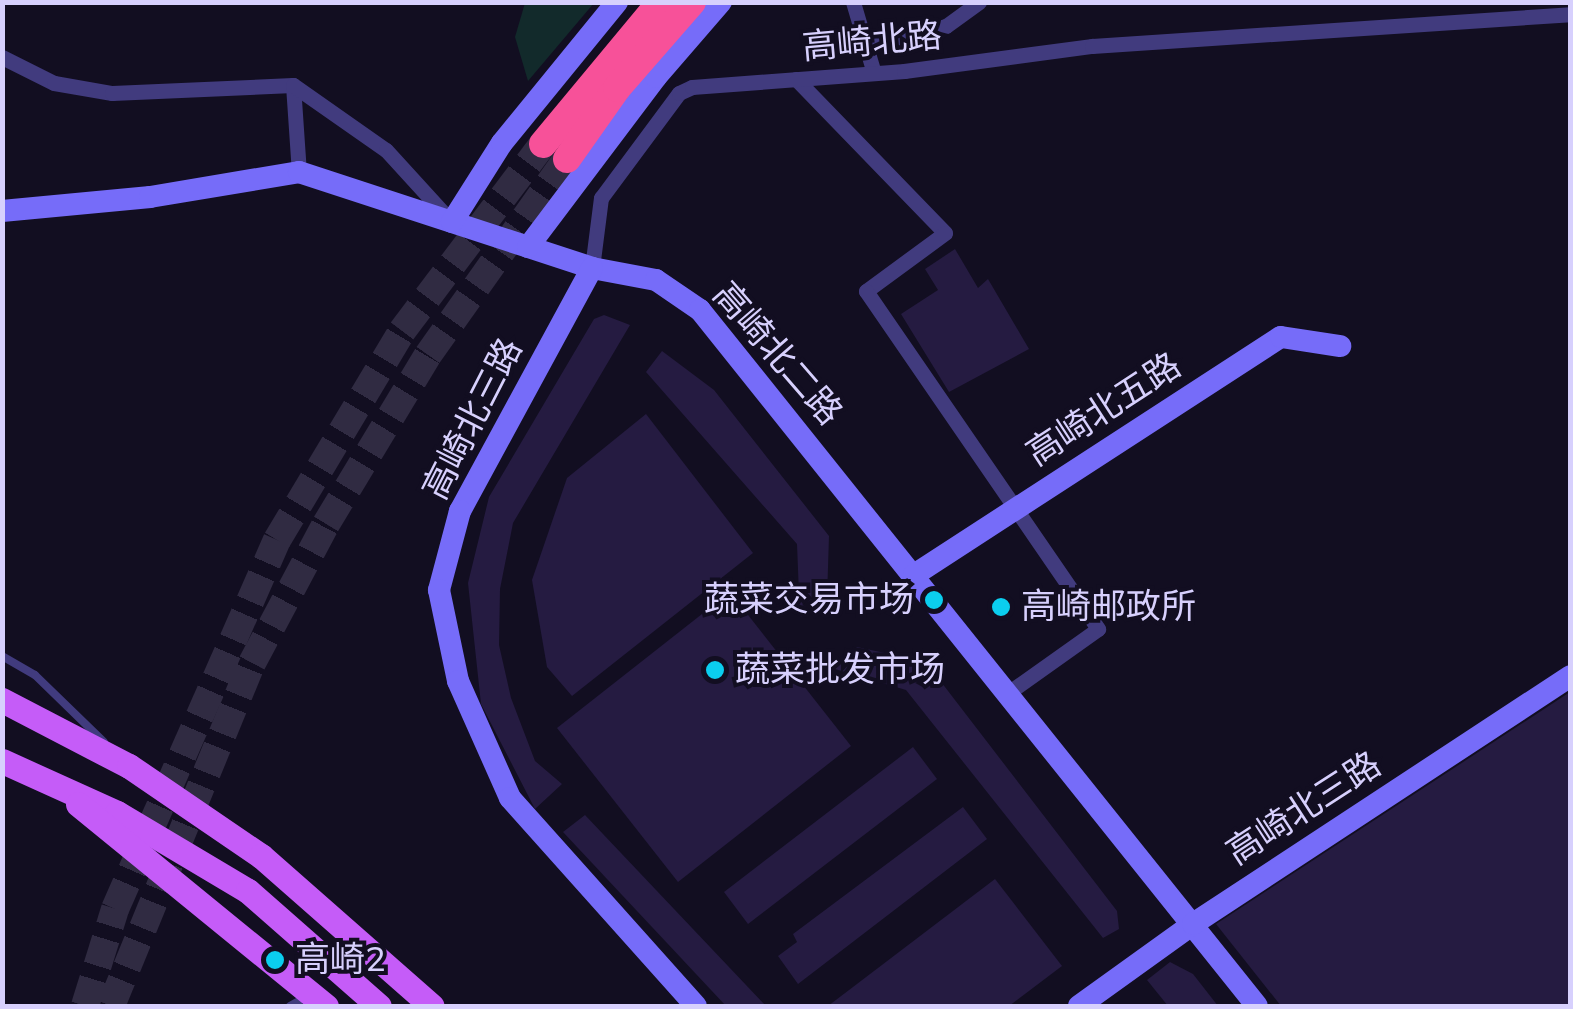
<!DOCTYPE html>
<html>
<head>
<meta charset="utf-8">
<style>
	body { margin:0 }
	#map { position:relative; width:1573px; height:1009px; overflow:hidden; background:#120e21; font-family:"Nunito Sans","Noto Sans SC",sans-serif }
	div>[style] { position:absolute }
	[style*='--x'] { left:calc(var(--x)*1px); top:calc(var(--y)*1px); width:calc(var(--w)*1px); rotate:calc(var(--a)*1deg) }
	.green>* { inset:0; background:#122a2b }
	.building>* { inset:0; background:#251b41 }
	.highway-tunnel>* { height:28px; margin-top:-14px; transform-origin:0; background:repeating-linear-gradient(90deg,#302b42 0 28px,transparent 0 42px) }
	.lane>* { height:8px; margin:-4px; padding:0 4px; transform-origin:4px; border-radius:4px; background:#413b7e }
	.street>* { height:15px; margin:-7.5px; padding:0 7.5px; transform-origin:7.5px; border-radius:7.5px; background:#413b7e }
	.secondary>* { height:22px; margin:-11px; padding:0 11px; transform-origin:11px; border-radius:11px; background:#766cf9 }
	.primary>* { height:25px; margin:-12.5px; padding:0 12.5px; transform-origin:12.5px; border-radius:12.5px; background:#c55cf8 }
	.highway>* { height:28px; margin:-14px; padding:0 14px; transform-origin:14px; border-radius:14px; background:#f75199 }
	.dots>* { width:28px; height:28px; translate:-50% -50%; box-sizing:border-box; border:5px solid #120e21; border-radius:50% }
	span { translate:-50% -50%; white-space:nowrap; text-align:center; line-height:1.15; -webkit-text-stroke:8px #120e21; paint-order:stroke }
	.street-label { font-size:35px; color:#d7d0fd }
	.poi-label { font-size:35px; color:#d7d0fd }
	.right { translate:-100% -50%; text-align:right }
	.left { translate:0 -50%; text-align:left }
	.frame { position:absolute; inset:0; border:5px solid #d7d0fd; pointer-events:none }
</style>
</head>
<body>
<div id="map">
	<div class="green">
		<div style="clip-path:polygon(525px 3px,594px 3px,528px 81px,515px 37px)"></div>
	</div>
	<div class="building">
		<div style="clip-path:polygon(955px 249px,978px 288px,988px 279px,1029px 349px,949px 392px,901px 314px,938px 290px,925px 269px)"></div>
		<div style="clip-path:polygon(604px 315px,630px 325px,513px 523px,500px 589px,499px 645px,511px 698px,535px 761px,562px 784px,535px 809px,481px 704px,468px 583px,489px 497px,594px 319px)"></div>
		<div style="clip-path:polygon(662px 351px,714px 390px,829px 536px,827px 599px,801px 617px,791px 597px,799px 595px,797px 544px,646px 372px)"></div>
		<div style="clip-path:polygon(646px 414px,753px 553px,572px 696px,547px 667px,532px 580px,567px 478px)"></div>
		<div style="clip-path:polygon(730px 592px,851px 746px,678px 882px,557px 728px)"></div>
		<div style="clip-path:polygon(857px 647px,913px 659px,935px 674px,1117px 911px,1119px 929px,1103px 938px,906px 690px,835px 669px)"></div>
		<div style="clip-path:polygon(1570px 692px,1570px 1006px,1281px 1006px,1216px 924px)"></div>
		<div style="clip-path:polygon(913px 747px,937px 779px,748px 924px,724px 892px)"></div>
		<div style="clip-path:polygon(963px 807px,987px 839px,798px 984px,778px 956px,797px 942px,793px 934px)"></div>
		<div style="clip-path:polygon(585px 815px,766px 1006px,726px 1006px,563px 832px)"></div>
		<div style="clip-path:polygon(995px 879px,1062px 966px,1009px 1006px,828px 1006px)"></div>
		<div style="clip-path:polygon(1170px 962px,1193px 974px,1218px 1006px,1168px 1006px,1147px 980px)"></div>
	</div>
	<div class="highway-tunnel">
		<div style="--x:85;--y:1006;--w:102;--a:-72.8"></div>
		<div style="--x:115;--y:909;--w:403;--a:-66.3"></div>
		<div style="--x:277;--y:540;--w:244;--a:-59.1"></div>
		<div style="--x:402;--y:331;--w:234;--a:-53"></div>
		<div style="--x:111;--y:1006;--w:371;--a:-67.7"></div>
		<div style="--x:252;--y:663;--w:157;--a:-62"></div>
		<div style="--x:326;--y:524;--w:197;--a:-58.9"></div>
		<div style="--x:428;--y:355;--w:240;--a:-54.7"></div>
	</div>
	<div class="lane">
		<div style="--x:2;--y:656;--w:38;--a:30"></div>
		<div style="--x:35;--y:675;--w:96;--a:44.2"></div>
		<div style="--x:290;--y:1006;--w:21;--a:-29"></div>
	</div>
	<div class="street">
		<div style="--x:853;--y:2;--w:71;--a:73.6"></div>
		<div style="--x:866;--y:45;--w:82;--a:-13.4"></div>
		<div style="--x:946;--y:26;--w:41;--a:-36"></div>
		<div style="--x:2;--y:57;--w:58;--a:26.6"></div>
		<div style="--x:54;--y:83;--w:59;--a:9.8"></div>
		<div style="--x:112;--y:93;--w:181;--a:-2.5"></div>
		<div style="--x:293;--y:85;--w:87;--a:86.1"></div>
		<div style="--x:796;--y:79;--w:214;--a:45.9"></div>
		<div style="--x:945;--y:233;--w:98;--a:143.7"></div>
		<div style="--x:866;--y:291;--w:410;--a:55.5"></div>
		<div style="--x:1098;--y:629;--w:110;--a:144.6"></div>
		<div style="--x:293;--y:85;--w:113;--a:35"></div>
		<div style="--x:386;--y:150;--w:92;--a:47.6"></div>
		<div style="--x:592;--y:268;--w:71;--a:-82.7"></div>
		<div style="--x:601;--y:198;--w:131;--a:-53.4"></div>
		<div style="--x:679;--y:93;--w:14;--a:-25"></div>
		<div style="--x:692;--y:87;--w:213;--a:-4.3"></div>
		<div style="--x:904;--y:71;--w:190;--a:-7.6"></div>
		<div style="--x:1092;--y:46;--w:479;--a:-3.8"></div>
	</div>
	<div class="secondary">
		<div style="--x:2;--y:211;--w:149;--a:-5.4"></div>
		<div style="--x:150;--y:197;--w:151;--a:-9.5"></div>
		<div style="--x:299;--y:172;--w:308;--a:18.1"></div>
		<div style="--x:592;--y:268;--w:65;--a:10.6"></div>
		<div style="--x:656;--y:280;--w:53;--a:34.3"></div>
		<div style="--x:700;--y:310;--w:891;--a:51.33"></div>
		<div style="--x:452;--y:222;--w:93;--a:-57.7"></div>
		<div style="--x:502;--y:143;--w:182;--a:-50.8"></div>
		<div style="--x:528;--y:247;--w:213;--a:-53"></div>
		<div style="--x:656;--y:77;--w:99;--a:-49.1"></div>
		<div style="--x:592;--y:268;--w:277;--a:118.5"></div>
		<div style="--x:460;--y:511;--w:82;--a:104.9"></div>
		<div style="--x:439;--y:590;--w:93;--a:78.2"></div>
		<div style="--x:458;--y:681;--w:128;--a:66"></div>
		<div style="--x:510;--y:798;--w:279;--a:48.2"></div>
		<div style="--x:914;--y:575;--w:437;--a:-33"></div>
		<div style="--x:1281;--y:337;--w:60;--a:8.7"></div>
		<div style="--x:1079;--y:1006;--w:140;--a:-35.7"></div>
		<div style="--x:1193;--y:924;--w:451;--a:-33.3"></div>
	</div>
	<div class="primary">
		<div style="--x:2;--y:700;--w:143;--a:27.5"></div>
		<div style="--x:129;--y:766;--w:160;--a:34.3"></div>
		<div style="--x:261;--y:856;--w:227;--a:41.3"></div>
		<div style="--x:2;--y:761;--w:126;--a:24.3"></div>
		<div style="--x:117;--y:813;--w:152;--a:30.8"></div>
		<div style="--x:248;--y:891;--w:174;--a:41.3"></div>
		<div style="--x:78;--y:804;--w:320;--a:39.2"></div>
	</div>
	<div class="highway">
		<div style="--x:543;--y:144;--w:185;--a:-50.3"></div>
		<div style="--x:567;--y:159;--w:87;--a:-54.8"></div>
		<div style="--x:617;--y:88;--w:114;--a:-48.9"></div>
	</div>
	<div class="dots">
		<div style="left:934px;top:600px;background:#0bceef"></div>
		<div style="left:1001px;top:607px;background:#0bceef"></div>
		<div style="left:715px;top:670px;background:#0bceef"></div>
		<div style="left:275px;top:960px;background:#0bceef"></div>
	</div>
	<div class="street-label">
		<span style="left:872px;top:42px;rotate:-5deg">高崎北路</span>
		<span style="left:777px;top:354px;rotate:49deg">高崎北二路</span>
		<span style="left:1104px;top:410px;rotate:-33deg">高崎北五路</span>
		<span style="left:473px;top:419px;rotate:-63deg">高崎北三路</span>
		<span style="left:1304px;top:809px;rotate:-33deg">高崎北三路</span>
	</div>
	<div class="poi-label">
		<span class="right" style="left:914px;top:600px">蔬菜交易市场</span>
		<span class="left" style="left:1021px;top:607px">高崎邮政所</span>
		<span class="left" style="left:735px;top:670px">蔬菜批发市场</span>
		<span class="left" style="left:295px;top:960px">高崎2</span>
	</div>
	<div class="frame"></div>
</div>
</body>
</html>
